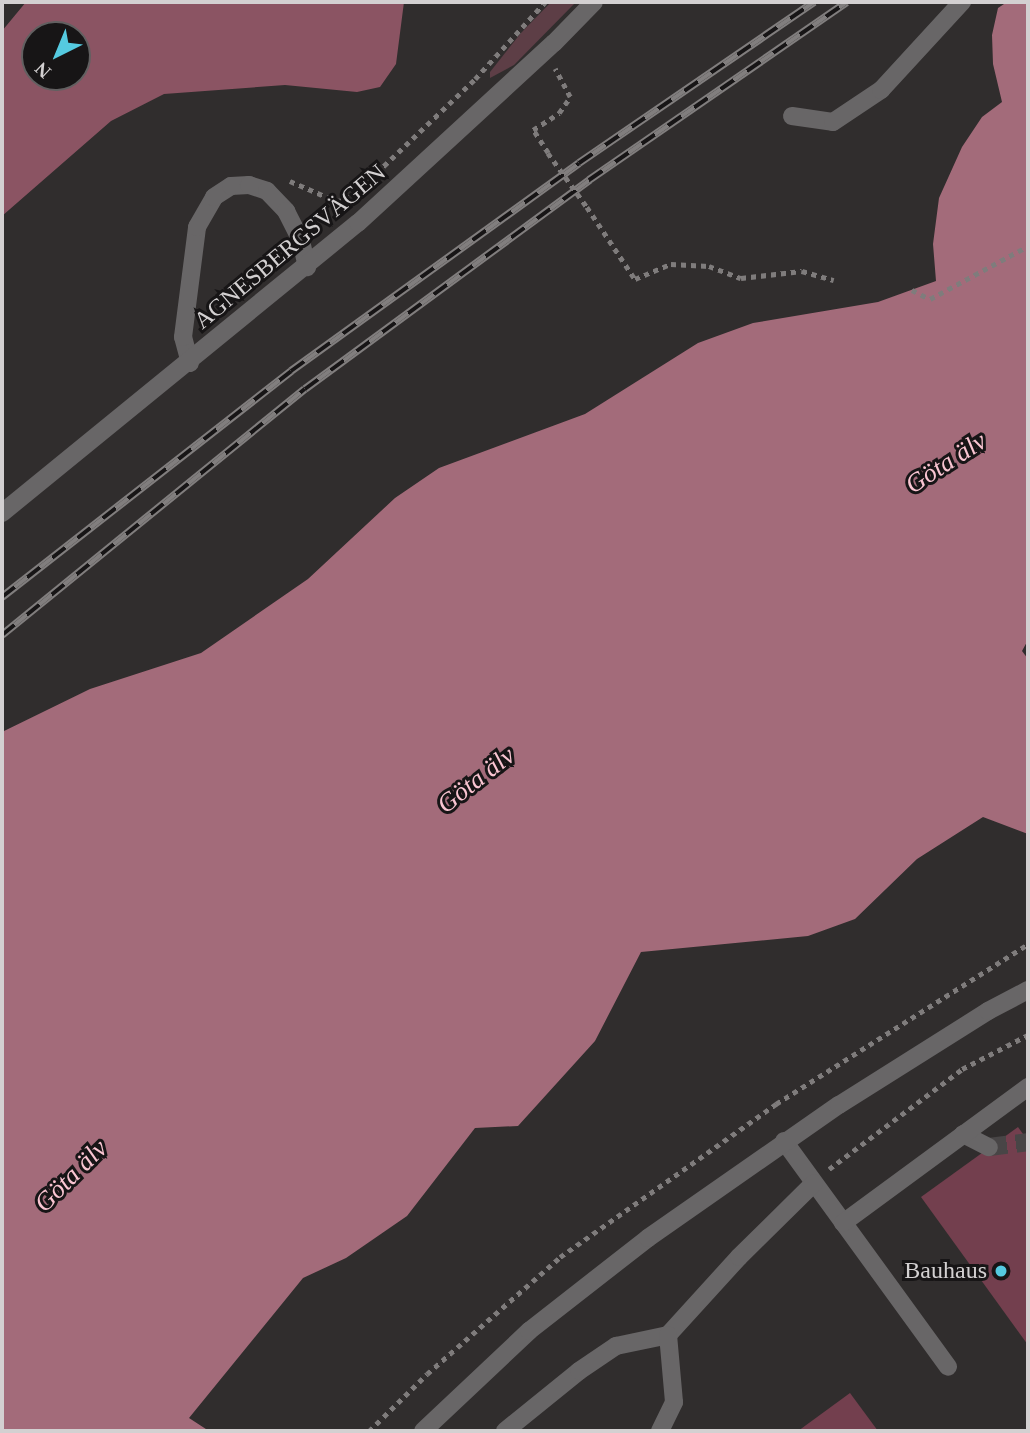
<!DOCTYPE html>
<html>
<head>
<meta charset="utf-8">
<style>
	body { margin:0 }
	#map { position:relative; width:1030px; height:1433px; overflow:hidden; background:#302d2d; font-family:"Times New Roman",serif }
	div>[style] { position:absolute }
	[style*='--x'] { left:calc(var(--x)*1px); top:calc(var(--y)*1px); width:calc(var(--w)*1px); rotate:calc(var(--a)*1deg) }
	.green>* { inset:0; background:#5d3e46 }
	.forest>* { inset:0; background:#8b5463 }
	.water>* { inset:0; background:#a36b7a }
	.building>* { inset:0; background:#733f4e }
	.minor-tunnel>* { height:18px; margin-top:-9px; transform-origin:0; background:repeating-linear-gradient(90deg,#484546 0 18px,transparent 0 27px) }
	.path>* { height:4.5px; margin-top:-2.25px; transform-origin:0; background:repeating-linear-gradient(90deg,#7f7c7c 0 5px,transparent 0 10px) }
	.minor>* { height:18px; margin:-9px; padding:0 9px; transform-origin:9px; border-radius:9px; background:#686667 }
	.rail>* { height:8px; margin-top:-4px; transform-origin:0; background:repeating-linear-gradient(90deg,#171516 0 16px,#817e7e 0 32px); box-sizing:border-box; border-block:2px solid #817e7e }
	.path-bridge>* { height:4.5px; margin-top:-2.25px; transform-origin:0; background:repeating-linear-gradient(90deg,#7f7c7c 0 5px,transparent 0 10px) }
	.dots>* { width:19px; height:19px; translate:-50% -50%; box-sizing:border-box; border:4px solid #171516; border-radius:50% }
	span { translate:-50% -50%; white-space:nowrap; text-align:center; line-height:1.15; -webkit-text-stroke:6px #171516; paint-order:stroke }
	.street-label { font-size:24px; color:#d3d0d1 }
	.poi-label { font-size:24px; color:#d3d0d1 }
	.right { translate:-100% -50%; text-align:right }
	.water-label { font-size:26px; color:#fac5d2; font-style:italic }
	.frame { position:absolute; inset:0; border:4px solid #d3d0d1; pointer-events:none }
	.north { position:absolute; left:21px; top:21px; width:70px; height:70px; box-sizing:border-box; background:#171516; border:2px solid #626061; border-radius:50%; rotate:223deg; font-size:19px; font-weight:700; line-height:28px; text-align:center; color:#d3d0d1 }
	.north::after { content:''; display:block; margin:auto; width:24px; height:32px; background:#55cae0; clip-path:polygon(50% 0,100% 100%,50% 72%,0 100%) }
</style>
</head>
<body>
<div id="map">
	<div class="green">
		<div style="clip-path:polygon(551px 2px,576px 2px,514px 65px,490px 78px,490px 72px,521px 33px)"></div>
	</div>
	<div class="forest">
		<div style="clip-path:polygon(evenodd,26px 2px,404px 2px,396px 64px,380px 87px,357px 92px,285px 85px,164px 94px,111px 121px,2px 216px,2px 31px,26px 2px,35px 35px,77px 35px,77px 77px,35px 77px,35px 35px)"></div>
	</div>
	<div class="water">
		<div style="clip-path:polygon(1007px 2px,1028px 2px,1028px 640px,1022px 651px,1028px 659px,1028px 834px,983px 817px,917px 859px,855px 919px,808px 936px,641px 952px,595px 1041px,518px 1126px,475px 1128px,407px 1216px,346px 1258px,303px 1278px,189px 1418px,209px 1431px,2px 1431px,2px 732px,90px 689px,201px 653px,308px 579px,395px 498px,439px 468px,585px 414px,698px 343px,753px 323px,878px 302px,936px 281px,933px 244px,939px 198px,962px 147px,982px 117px,1002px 102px,993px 64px,992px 35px,998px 8px)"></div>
	</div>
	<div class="building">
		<div style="clip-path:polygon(1018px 1127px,1028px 1141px,1028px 1345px,921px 1197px)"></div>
		<div style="clip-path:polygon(850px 1393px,878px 1431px,798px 1431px)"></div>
	</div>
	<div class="minor-tunnel">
		<div style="--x:989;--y:1147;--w:39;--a:-7"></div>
	</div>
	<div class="path">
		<div style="--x:548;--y:153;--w:27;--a:-123"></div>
		<div style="--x:533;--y:130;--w:31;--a:-33"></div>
		<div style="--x:559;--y:113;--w:19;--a:-55"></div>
		<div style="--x:570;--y:97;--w:32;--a:-118"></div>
		<div style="--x:369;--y:180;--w:146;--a:-43.6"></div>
		<div style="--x:475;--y:79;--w:104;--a:-47.7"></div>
		<div style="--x:290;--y:181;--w:50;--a:23.5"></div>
		<div style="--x:336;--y:201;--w:10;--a:-6"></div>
		<div style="--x:346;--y:200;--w:16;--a:-40"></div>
		<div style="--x:587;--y:207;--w:87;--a:56.3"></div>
		<div style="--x:635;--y:279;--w:39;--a:-23"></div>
		<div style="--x:671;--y:264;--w:38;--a:3"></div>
		<div style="--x:709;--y:266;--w:34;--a:21"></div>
		<div style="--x:741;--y:278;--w:61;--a:-6.5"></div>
		<div style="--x:802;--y:271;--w:33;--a:16"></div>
		<div style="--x:912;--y:290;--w:20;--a:27"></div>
		<div style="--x:930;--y:299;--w:111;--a:-28.4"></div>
		<div style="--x:829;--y:1169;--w:166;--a:-36.9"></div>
		<div style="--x:962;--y:1069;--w:74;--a:-27.3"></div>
		<div style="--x:369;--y:1431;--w:81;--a:-44.5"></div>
		<div style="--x:427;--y:1374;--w:177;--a:-41.3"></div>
		<div style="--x:560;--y:1257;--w:265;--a:-35.3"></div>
		<div style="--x:776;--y:1104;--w:299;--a:-32.4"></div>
	</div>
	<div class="minor">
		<div style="--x:792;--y:116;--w:41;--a:8.3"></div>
		<div style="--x:833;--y:122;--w:58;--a:-33.7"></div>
		<div style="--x:881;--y:90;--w:120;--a:-47.4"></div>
		<div style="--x:190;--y:363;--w:27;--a:-105"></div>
		<div style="--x:183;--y:337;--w:111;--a:-82.7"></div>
		<div style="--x:197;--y:227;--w:34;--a:-60"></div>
		<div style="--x:214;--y:197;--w:20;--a:-33"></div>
		<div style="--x:231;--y:186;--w:18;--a:-3"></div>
		<div style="--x:249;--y:185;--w:19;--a:18"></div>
		<div style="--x:267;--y:191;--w:28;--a:46"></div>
		<div style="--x:286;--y:211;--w:34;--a:63"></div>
		<div style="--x:301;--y:241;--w:27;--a:77"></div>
		<div style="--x:2;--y:513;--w:459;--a:-39.2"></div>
		<div style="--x:358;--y:223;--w:266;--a:-42.6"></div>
		<div style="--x:554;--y:43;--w:57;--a:-45.7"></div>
		<div style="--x:963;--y:1134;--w:29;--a:27"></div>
		<div style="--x:784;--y:1141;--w:279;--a:54"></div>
		<div style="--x:843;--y:1223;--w:230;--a:-36.3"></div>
		<div style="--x:423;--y:1431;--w:146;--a:-43.3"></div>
		<div style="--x:529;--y:1331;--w:151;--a:-38"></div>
		<div style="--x:648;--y:1238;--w:233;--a:-34.9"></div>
		<div style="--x:839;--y:1105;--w:176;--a:-32.2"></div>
		<div style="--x:988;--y:1011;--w:45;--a:-27.7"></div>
		<div style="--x:505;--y:1431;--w:95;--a:-39"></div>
		<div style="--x:579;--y:1371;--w:45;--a:-34"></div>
		<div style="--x:616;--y:1346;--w:53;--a:-11.9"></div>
		<div style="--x:668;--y:1335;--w:105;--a:-47.7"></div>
		<div style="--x:739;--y:1257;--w:105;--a:-44.6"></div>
		<div style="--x:660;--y:1431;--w:32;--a:-64"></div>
		<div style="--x:674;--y:1402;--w:67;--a:-95.1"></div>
	</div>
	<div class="rail">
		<div style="--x:2;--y:597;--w:367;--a:-38"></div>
		<div style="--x:291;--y:371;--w:355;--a:-35.8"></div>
		<div style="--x:579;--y:163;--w:285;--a:-34.4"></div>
		<div style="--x:2;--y:635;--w:390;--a:-39.1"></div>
		<div style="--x:305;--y:389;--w:353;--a:-36.3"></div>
		<div style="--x:589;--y:180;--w:313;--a:-34.6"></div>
	</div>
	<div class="path-bridge">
		<div style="--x:548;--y:153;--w:67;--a:54.2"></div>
	</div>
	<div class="dots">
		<div style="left:1001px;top:1271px;background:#55cae0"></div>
	</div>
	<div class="street-label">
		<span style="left:290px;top:247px;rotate:-40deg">AGNESBERGSVÄGEN</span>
	</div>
	<div class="poi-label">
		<span class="right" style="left:987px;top:1271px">Bauhaus</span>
	</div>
	<div class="water-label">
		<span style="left:946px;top:463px;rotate:-33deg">Göta älv</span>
		<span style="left:476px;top:780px;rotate:-38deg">Göta älv</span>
		<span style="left:71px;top:1176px;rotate:-45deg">Göta älv</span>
	</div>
	<div class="frame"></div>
	<div class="north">N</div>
</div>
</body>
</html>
